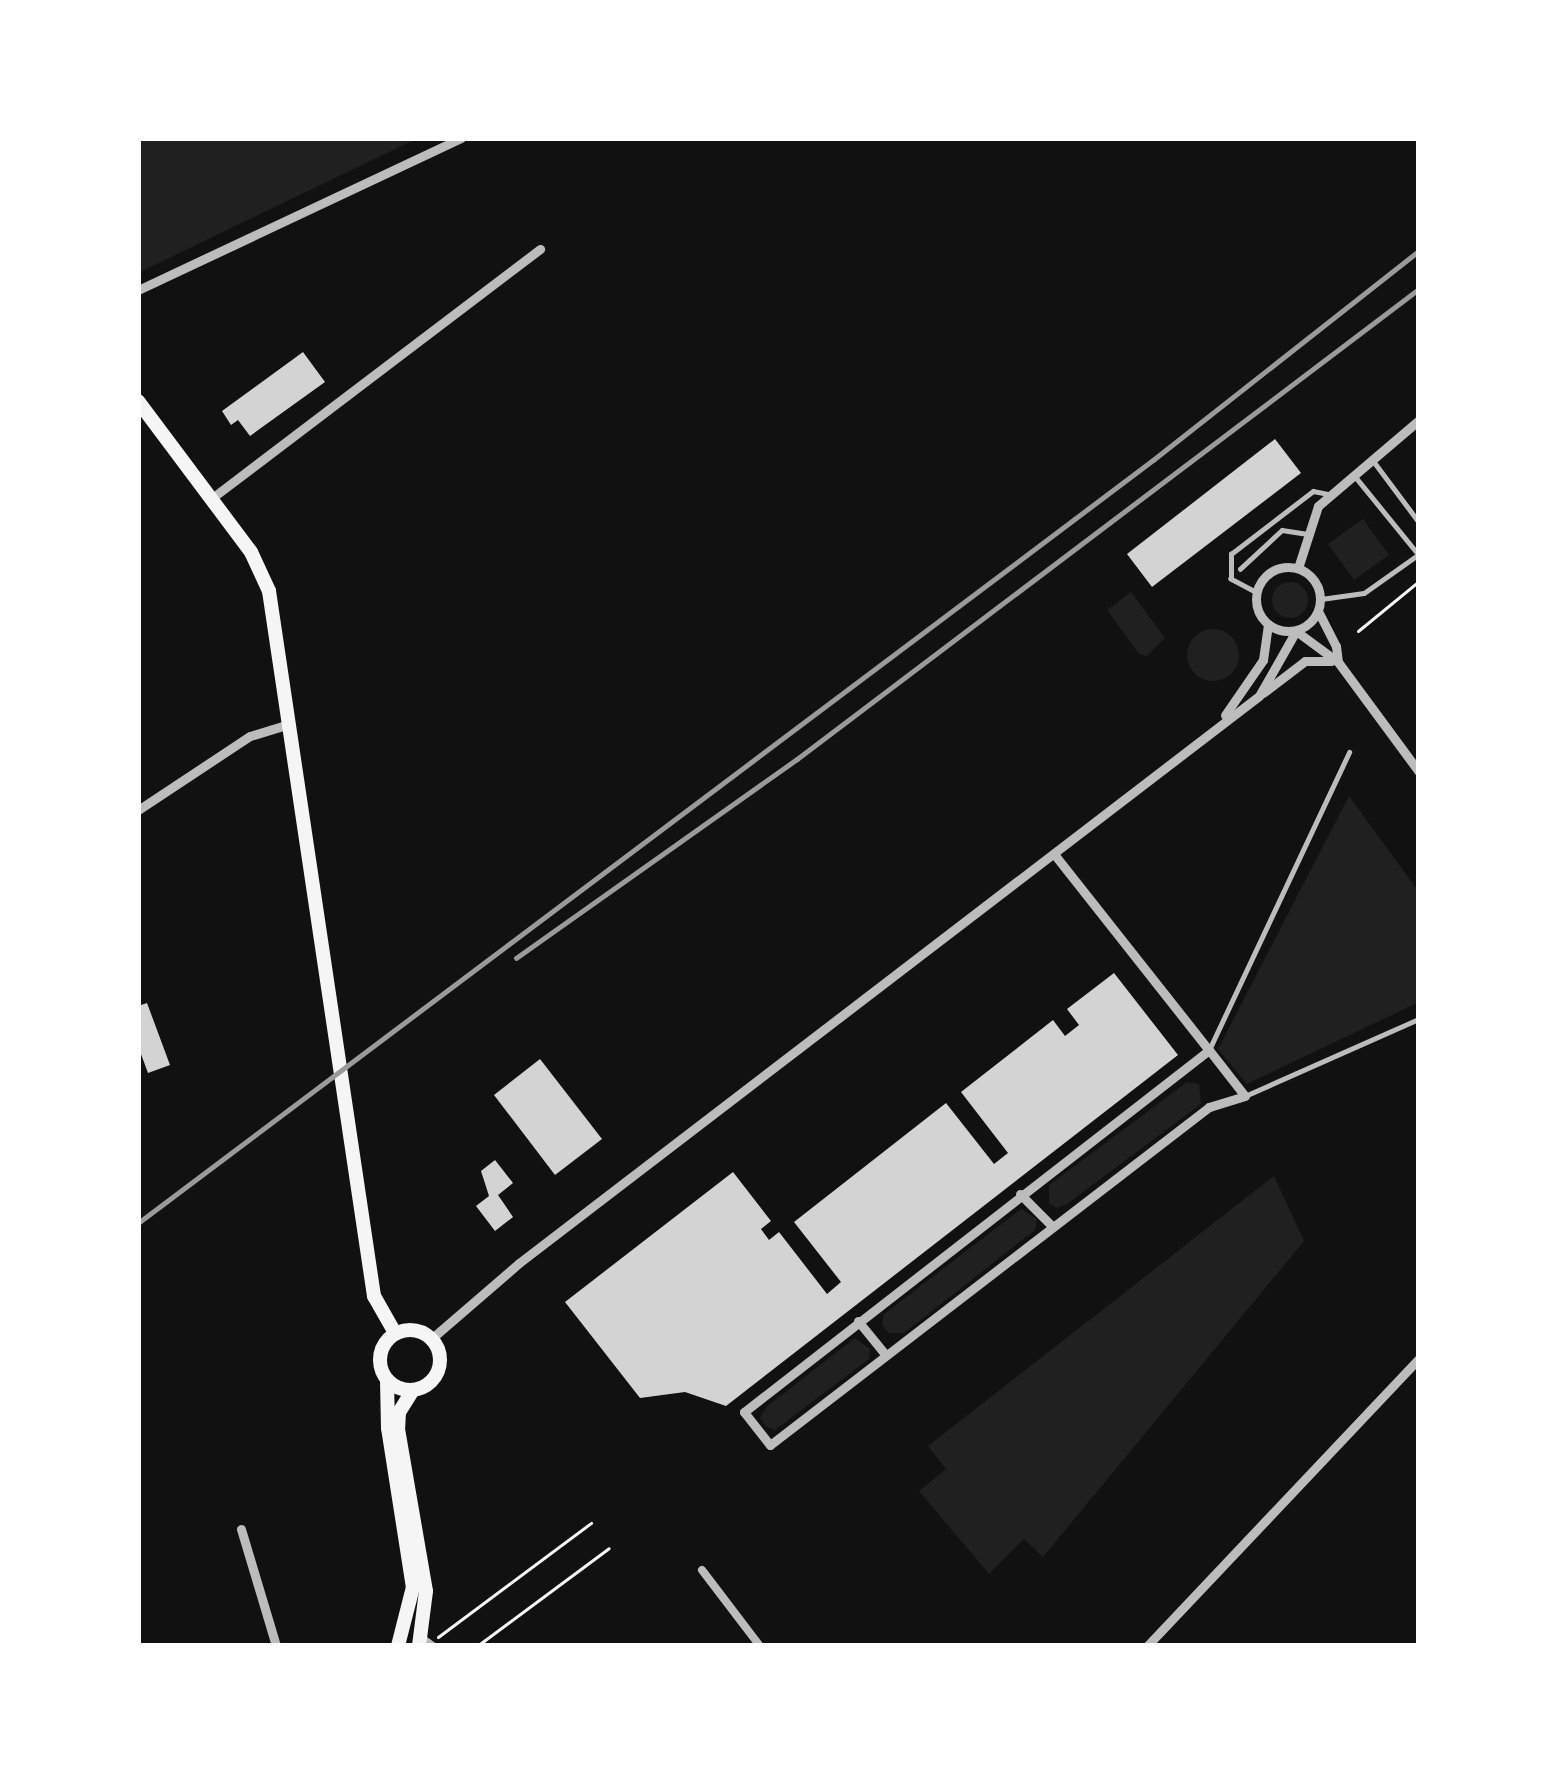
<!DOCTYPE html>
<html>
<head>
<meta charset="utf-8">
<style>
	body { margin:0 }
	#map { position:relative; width:1557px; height:1784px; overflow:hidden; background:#111; font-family:Helvetica,sans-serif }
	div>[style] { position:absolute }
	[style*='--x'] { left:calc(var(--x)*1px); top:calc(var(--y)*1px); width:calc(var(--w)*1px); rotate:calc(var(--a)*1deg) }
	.green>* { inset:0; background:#202020 }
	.round { border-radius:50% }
	.building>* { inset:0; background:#d3d3d3 }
	.path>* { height:3px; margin:-1.5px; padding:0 1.5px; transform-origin:1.5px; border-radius:1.5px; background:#f5f5f5 }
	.service>* { height:4.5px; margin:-2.25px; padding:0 2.25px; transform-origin:2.25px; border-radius:2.25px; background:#bcbcbc }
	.pedestrian>* { height:8px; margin:-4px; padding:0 4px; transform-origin:4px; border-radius:4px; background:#bcbcbc }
	.minor>* { height:9px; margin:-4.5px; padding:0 4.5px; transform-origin:4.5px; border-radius:4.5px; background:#bcbcbc }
	.minor>.ring { margin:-4.5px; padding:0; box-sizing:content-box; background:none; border:9px solid #bcbcbc; border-radius:50% }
	.secondary>* { height:14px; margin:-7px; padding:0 7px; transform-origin:7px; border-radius:7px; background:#f5f5f5 }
	.secondary>.ring { margin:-7px; padding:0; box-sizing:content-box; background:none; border:14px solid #f5f5f5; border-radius:50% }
	.rail>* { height:4.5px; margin:-2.25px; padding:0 2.25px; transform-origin:2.25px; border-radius:2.25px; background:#9a9a9a }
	span { translate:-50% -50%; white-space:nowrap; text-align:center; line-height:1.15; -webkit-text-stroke:9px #fff; paint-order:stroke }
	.frame { position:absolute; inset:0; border:141px solid #fff; pointer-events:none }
</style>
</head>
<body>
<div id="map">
	<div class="green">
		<div style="clip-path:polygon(138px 138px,418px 138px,138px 273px)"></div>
		<div style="clip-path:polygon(1363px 519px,1389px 555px,1354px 580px,1328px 544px)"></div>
		<div class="round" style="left:1272px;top:582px;width:36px;height:36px"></div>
		<div style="clip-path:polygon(1131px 592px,1165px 638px,1147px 656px,1139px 654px,1107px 610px)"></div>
		<div class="round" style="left:1187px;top:629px;width:52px;height:52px"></div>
		<div style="clip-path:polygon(1349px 796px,1419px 892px,1419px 1002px,1247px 1084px,1218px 1049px)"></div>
		<div style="clip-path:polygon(1187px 1082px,1199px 1084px,1201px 1104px,1067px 1204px,1056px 1208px,1049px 1203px,1049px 1185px)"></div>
		<div style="clip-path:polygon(1274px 1176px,1304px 1241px,1043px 1557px,1024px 1539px,989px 1574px,919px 1491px,946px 1469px,928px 1446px)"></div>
		<div style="clip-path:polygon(1021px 1209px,1037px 1219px,1035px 1230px,904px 1333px,889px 1333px,882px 1325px,884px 1314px)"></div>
		<div style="clip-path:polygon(855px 1338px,870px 1349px,869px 1359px,775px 1430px,765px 1426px,760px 1418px,766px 1407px)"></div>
	</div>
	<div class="building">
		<div style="clip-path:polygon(303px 352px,325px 382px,250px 436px,238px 420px,231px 425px,222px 411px)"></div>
		<div style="clip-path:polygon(1275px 439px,1301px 473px,1152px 587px,1127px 554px)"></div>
		<div style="clip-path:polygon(1114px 973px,1178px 1055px,726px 1406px,685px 1392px,640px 1398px,565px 1302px,733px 1172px,771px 1221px,761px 1229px,769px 1240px,779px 1232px,827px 1294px,841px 1282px,794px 1222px,946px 1103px,994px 1164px,1008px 1153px,961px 1092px,1053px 1020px,1065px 1036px,1079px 1025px,1067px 1009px)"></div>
		<div style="clip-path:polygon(147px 1003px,170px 1065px,148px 1073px,138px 1046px,138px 1006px)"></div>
		<div style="clip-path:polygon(540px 1059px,602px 1139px,555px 1175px,494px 1095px)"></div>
		<div style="clip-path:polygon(495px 1160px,513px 1183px,498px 1195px,513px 1217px,495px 1231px,476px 1206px,489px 1196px,481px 1171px)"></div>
	</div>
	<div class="path">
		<div style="--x:1358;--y:631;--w:79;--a:-39.3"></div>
		<div style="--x:438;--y:1637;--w:191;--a:-36.7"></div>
		<div style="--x:477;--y:1646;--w:164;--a:-36.6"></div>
	</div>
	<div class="service">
		<div style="--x:1372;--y:459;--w:79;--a:53.3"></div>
		<div style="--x:1354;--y:475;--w:103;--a:50.9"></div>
		<div style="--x:1240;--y:569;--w:57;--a:-42.9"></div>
		<div style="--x:1282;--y:530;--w:24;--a:9"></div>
		<div style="--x:1257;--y:593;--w:30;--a:-152"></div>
		<div style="--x:1231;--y:579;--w:25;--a:-90"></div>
		<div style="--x:1231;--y:554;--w:103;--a:-37.5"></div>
		<div style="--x:1313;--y:491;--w:16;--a:11"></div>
		<div style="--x:1321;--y:599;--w:43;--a:-7.9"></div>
		<div style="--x:1364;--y:593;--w:67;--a:-35.3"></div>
		<div style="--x:1209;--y:1050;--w:329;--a:-64.8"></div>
		<div style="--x:1245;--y:1096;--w:190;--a:-23.9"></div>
		<div style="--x:422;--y:1636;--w:17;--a:36"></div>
	</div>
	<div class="pedestrian">
		<div style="--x:702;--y:1570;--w:96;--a:52.7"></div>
	</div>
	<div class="minor">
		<div style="--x:138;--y:290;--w:357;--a:-25.2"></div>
		<div style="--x:212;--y:498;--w:412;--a:-37.2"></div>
		<div class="ring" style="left:1256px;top:567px;width:55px;height:55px"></div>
		<div style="--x:1298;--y:568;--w:65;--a:-72.1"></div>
		<div style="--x:1318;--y:506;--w:133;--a:-40.4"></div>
		<div style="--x:1318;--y:611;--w:39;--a:63"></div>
		<div style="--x:1336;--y:646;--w:16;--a:83"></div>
		<div style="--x:1296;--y:631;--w:52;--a:36.4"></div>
		<div style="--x:1338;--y:662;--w:137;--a:53.6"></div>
		<div style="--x:1263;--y:693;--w:53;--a:-37.3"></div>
		<div style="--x:1305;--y:661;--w:26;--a:0"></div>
		<div style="--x:1225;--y:715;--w:67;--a:-55.4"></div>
		<div style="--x:1263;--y:660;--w:36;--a:-82"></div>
		<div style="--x:138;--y:810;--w:134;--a:-33.5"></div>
		<div style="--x:250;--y:736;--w:38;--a:-17"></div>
		<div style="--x:1054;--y:854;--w:250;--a:51.7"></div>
		<div style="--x:1209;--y:1050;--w:58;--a:52"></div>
		<div style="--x:1245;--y:1096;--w:38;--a:163"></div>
		<div style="--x:1209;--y:1107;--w:554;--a:142.41"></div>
		<div style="--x:770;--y:1445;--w:42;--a:-128.2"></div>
		<div style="--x:744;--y:1412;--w:589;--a:-37.9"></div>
		<div style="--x:1020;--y:1194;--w:45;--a:45"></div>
		<div style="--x:858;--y:1321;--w:43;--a:50.7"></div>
		<div style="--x:431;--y:1339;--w:116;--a:-40.8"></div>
		<div style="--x:519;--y:1263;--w:932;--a:-37.46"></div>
		<div style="--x:1259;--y:696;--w:75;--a:-60.4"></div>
		<div style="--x:241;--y:1529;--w:122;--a:73.3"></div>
		<div style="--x:1147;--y:1646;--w:396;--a:-46.6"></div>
	</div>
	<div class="secondary">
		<div style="--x:138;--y:401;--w:189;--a:53.2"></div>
		<div style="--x:251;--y:552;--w:43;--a:65.2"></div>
		<div style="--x:269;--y:591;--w:713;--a:81.53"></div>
		<div style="--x:374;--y:1296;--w:43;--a:60.4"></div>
		<div class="ring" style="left:380px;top:1330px;width:46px;height:46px"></div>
		<div style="--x:387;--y:1380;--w:48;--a:88.8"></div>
		<div style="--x:388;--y:1428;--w:161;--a:81.1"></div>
		<div style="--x:413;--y:1587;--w:61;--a:104.3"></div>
		<div style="--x:413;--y:1390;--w:26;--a:122"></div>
		<div style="--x:399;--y:1412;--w:17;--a:93"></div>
		<div style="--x:398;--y:1429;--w:164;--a:80.2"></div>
		<div style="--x:426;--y:1591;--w:55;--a:97.3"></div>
	</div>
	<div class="rail">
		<div style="--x:516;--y:958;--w:344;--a:-35.3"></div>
		<div style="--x:797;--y:759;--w:780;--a:-37.08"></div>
		<div style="--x:138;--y:1223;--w:1270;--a:-36.93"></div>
		<div style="--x:1153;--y:460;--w:338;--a:-38.2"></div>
	</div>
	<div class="frame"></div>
</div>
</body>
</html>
